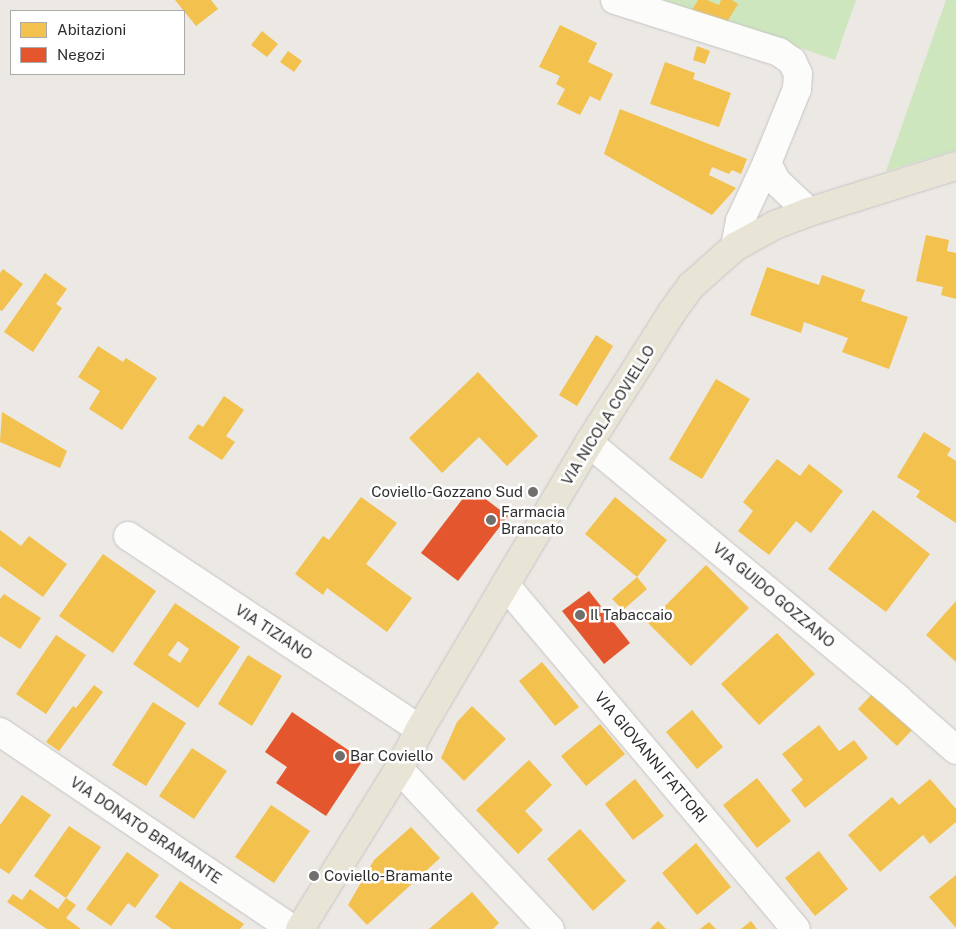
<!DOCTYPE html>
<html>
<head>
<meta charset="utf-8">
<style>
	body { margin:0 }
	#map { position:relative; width:956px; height:929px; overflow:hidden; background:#ece8e4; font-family:"Public Sans",sans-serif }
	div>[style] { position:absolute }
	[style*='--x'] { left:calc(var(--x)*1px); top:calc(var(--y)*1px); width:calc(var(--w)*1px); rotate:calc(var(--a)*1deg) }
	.green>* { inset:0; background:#cee6be }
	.homes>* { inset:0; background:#f2c14e }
	.shops>* { inset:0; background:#e4572e }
	.roads { filter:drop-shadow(0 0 1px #c5c4c5) drop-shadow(0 0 1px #c5c4c5) }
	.minor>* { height:28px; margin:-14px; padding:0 14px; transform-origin:14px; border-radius:14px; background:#fcfcfb }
	.major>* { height:28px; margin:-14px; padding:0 14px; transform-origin:14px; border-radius:14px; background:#e8e4d6 }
	.dots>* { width:14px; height:14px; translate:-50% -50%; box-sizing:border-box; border:2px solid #fff; border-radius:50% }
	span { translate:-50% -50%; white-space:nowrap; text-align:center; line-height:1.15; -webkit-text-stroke:5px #fff; paint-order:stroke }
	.street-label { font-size:15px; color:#2e2e2e }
	.poi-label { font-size:15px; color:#2e2e2e }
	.right { translate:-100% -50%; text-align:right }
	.left { translate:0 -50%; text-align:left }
	.legend { position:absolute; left:10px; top:10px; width:175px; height:65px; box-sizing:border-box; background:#fff; border:1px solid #ababab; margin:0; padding:6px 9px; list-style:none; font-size:15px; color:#2e2e2e }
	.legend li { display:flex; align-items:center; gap:10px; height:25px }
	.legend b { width:25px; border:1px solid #ababab }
</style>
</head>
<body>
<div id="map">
	<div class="green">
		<div style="clip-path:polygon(663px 0,856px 0,835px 60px)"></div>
		<div style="clip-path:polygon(946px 0,956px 0,956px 150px,886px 171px)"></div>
	</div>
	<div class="homes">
		<div style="clip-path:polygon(175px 0,211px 0,218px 9px,196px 26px)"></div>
		<div style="clip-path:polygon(698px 0,707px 0,719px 5px,721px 0,732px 0,738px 4px,727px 22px,692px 10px)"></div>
		<div style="clip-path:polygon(560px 25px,597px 43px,588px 62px,613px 74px,600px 101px,590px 96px,580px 115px,557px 104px,565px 89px,556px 84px,560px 76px,539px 67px)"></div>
		<div style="clip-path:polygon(262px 31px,278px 44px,267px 57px,251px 45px)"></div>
		<div style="clip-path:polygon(697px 46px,710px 51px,705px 64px,693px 60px)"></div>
		<div style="clip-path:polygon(288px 51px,302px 61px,294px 72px,280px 62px)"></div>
		<div style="clip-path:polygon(665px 62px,695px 73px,693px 79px,731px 93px,719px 127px,650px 104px)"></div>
		<div style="clip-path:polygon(620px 109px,747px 159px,741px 174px,732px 170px,729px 174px,712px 167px,709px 175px,736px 188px,712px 215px,604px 154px)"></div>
		<div style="clip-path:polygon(926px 235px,949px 240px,947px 251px,956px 253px,956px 299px,941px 295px,943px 287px,916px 281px)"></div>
		<div style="clip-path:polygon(767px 267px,819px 285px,822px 275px,865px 290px,861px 301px,908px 317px,889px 369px,842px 352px,848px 338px,804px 322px,801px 333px,750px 315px)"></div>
		<div style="clip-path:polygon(3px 269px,23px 284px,2px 311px,0 310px,0 273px)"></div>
		<div style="clip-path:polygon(45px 273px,67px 289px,56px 304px,62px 308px,33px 352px,4px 332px)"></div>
		<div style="clip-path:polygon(596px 335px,613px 346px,577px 406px,559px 395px)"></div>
		<div style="clip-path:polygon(98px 346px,123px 362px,126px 358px,157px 378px,122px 430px,89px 409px,100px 391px,78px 377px)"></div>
		<div style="clip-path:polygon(478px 372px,538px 436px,507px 466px,479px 437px,442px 473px,409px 438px)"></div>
		<div style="clip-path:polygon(716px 379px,750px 399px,702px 479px,669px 459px)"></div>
		<div style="clip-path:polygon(224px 396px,244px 410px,226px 436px,235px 442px,222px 460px,188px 438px,198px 424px,203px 427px)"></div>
		<div style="clip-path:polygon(2px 412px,67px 451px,60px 468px,0 442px)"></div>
		<div style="clip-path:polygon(924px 432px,951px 449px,947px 455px,956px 461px,956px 523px,916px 497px,920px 491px,897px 477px)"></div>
		<div style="clip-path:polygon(777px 459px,800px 476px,809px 464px,843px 491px,811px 533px,796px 521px,769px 555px,738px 531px,753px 511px,743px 502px)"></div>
		<div style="clip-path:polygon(361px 497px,397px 523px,366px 564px,412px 598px,387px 632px,327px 588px,323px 595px,295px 574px,323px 536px,329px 540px)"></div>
		<div style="clip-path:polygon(615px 497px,667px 540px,637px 577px,585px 534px)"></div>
		<div style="clip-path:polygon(873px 510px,930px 554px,886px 612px,828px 569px)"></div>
		<div style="clip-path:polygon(0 530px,21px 546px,29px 536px,67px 564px,43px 597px,0 566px)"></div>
		<div style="clip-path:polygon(103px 554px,156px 591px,113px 653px,59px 616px)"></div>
		<div style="clip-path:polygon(706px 565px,749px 608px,691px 666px,648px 623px)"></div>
		<div style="clip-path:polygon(637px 577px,647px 589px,623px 610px,612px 599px)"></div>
		<div style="clip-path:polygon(4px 594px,41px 618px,20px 649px,0 636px,0 599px)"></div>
		<div style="clip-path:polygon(956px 601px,956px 662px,926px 635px)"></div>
		<div style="clip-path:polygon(evenodd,175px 603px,240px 647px,198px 708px,133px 664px,175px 603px,178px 641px,189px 649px,180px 663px,168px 655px,178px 641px)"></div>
		<div style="clip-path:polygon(777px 633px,815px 674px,759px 725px,721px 684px)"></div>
		<div style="clip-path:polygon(56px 635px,86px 655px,46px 714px,16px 694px)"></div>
		<div style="clip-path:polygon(248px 655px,282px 676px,252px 726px,218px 704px)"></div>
		<div style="clip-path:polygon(542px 662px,579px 707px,555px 726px,519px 681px)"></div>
		<div style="clip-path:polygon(94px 685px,103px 692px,59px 751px,46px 742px,73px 706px,76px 708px)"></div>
		<div style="clip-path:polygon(872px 694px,912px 730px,897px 746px,858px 709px)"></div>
		<div style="clip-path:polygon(153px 702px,186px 723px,146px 786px,112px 765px)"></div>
		<div style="clip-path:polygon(472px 706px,506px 739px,464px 781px,441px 758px,457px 722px)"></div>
		<div style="clip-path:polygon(692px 710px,723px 747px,697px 769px,666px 732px)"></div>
		<div style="clip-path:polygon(600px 724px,625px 754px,586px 786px,561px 756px)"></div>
		<div style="clip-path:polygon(819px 725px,839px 751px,854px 740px,868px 758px,805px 808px,791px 790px,803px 780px,782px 754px)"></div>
		<div style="clip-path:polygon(192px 748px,227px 771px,194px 819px,159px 796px)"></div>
		<div style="clip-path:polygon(529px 760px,552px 785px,525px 811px,543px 830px,518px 854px,476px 810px)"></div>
		<div style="clip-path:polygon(757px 778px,791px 821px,757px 848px,723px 805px)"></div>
		<div style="clip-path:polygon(635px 779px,664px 816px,633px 840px,605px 804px)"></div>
		<div style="clip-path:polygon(930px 779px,956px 809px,956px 822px,930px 844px,923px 835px,880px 872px,848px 835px,892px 797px,899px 805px)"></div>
		<div style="clip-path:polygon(22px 795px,51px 815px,9px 874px,0 868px,0 825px)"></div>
		<div style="clip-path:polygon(271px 805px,310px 831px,274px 883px,235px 857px)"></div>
		<div style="clip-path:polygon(69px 826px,101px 847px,66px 898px,34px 876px)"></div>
		<div style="clip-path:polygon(411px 827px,440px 858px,367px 925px,348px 905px,374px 860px)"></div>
		<div style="clip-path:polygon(580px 829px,626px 881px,593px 911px,547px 859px)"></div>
		<div style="clip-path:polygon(696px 843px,731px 887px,697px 915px,662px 873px)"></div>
		<div style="clip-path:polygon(819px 851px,848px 889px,815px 916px,785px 878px)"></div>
		<div style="clip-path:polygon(127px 852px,159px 875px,135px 908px,128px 903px,111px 926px,86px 909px)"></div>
		<div style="clip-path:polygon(956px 875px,956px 928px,929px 897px)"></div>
		<div style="clip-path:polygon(180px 881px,244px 924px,240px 929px,172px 929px,155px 917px)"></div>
		<div style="clip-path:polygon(30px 889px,58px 909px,66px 898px,76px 905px,66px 918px,81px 929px,47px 929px,7px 902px,13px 894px,22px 900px)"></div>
		<div style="clip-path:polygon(472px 892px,499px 923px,493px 929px,429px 929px)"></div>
		<div style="clip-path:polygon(658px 921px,666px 929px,650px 929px)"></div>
		<div style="clip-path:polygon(751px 921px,757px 929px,741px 929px)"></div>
		<div style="clip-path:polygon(709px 922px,716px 929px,700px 929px)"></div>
	</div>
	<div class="shops">
		<div style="clip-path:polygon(471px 488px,508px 516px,458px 581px,421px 553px)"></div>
		<div style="clip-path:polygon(589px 591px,630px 643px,604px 664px,562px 611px)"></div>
		<div style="clip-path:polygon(292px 712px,363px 760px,326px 816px,276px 783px,287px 767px,265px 752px)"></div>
	</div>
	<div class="roads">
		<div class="minor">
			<div style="--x:615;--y:0;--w:172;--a:17.6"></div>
			<div style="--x:779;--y:52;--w:16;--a:35"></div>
			<div style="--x:792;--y:61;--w:14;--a:65"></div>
			<div style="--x:798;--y:74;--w:15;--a:94"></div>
			<div style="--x:797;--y:89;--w:80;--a:112.1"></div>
			<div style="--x:767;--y:163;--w:64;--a:115"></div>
			<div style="--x:740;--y:221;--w:26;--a:101"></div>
			<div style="--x:767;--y:163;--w:20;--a:63"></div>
			<div style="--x:776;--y:181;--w:45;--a:43.2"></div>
			<div style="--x:589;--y:443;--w:401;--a:39.6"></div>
			<div style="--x:898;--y:699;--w:77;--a:41.3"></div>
			<div style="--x:128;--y:536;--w:350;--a:33.5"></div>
			<div style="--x:506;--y:586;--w:449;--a:49.8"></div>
			<div style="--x:0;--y:732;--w:352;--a:34"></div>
			<div style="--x:399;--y:769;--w:220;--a:46.7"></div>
		</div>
		<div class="major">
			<div style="--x:300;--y:929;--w:188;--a:-58.3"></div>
			<div style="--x:399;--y:769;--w:45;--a:-62.3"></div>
			<div style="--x:420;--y:729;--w:332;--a:-59.4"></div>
			<div style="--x:589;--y:443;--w:155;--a:-57.6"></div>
			<div style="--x:672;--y:312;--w:32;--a:-54"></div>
			<div style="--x:691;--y:286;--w:59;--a:-41.6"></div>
			<div style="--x:735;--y:247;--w:46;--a:-28.8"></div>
			<div style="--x:775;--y:225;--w:36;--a:-21"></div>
			<div style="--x:809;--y:212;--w:154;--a:-17.4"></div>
		</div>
	</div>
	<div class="dots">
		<div style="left:533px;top:492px;background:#706f6e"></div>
		<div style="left:491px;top:520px;background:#706f6e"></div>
		<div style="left:580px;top:615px;background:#706f6e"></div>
		<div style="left:340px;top:756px;background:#706f6e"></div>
		<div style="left:314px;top:876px;background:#706f6e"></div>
	</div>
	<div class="street-label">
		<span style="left:608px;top:415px;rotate:-58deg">VIA NICOLA COVIELLO</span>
		<span style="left:774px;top:595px;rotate:40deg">VIA GUIDO GOZZANO</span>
		<span style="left:274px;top:632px;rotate:33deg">VIA TIZIANO</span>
		<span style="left:651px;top:757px;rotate:50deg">VIA GIOVANNI FATTORI</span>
		<span style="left:146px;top:830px;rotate:34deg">VIA DONATO BRAMANTE</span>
	</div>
	<div class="poi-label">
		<span class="right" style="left:523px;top:492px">Coviello-Gozzano Sud</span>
		<span class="left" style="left:501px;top:520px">Farmacia<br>Brancato</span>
		<span class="left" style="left:590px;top:615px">Il Tabaccaio</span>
		<span class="left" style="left:350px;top:756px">Bar Coviello</span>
		<span class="left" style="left:324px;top:876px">Coviello-Bramante</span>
	</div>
	<ul class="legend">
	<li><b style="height:14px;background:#f2c14e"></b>Abitazioni</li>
	<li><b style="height:14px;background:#e4572e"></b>Negozi</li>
	</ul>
</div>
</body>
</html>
